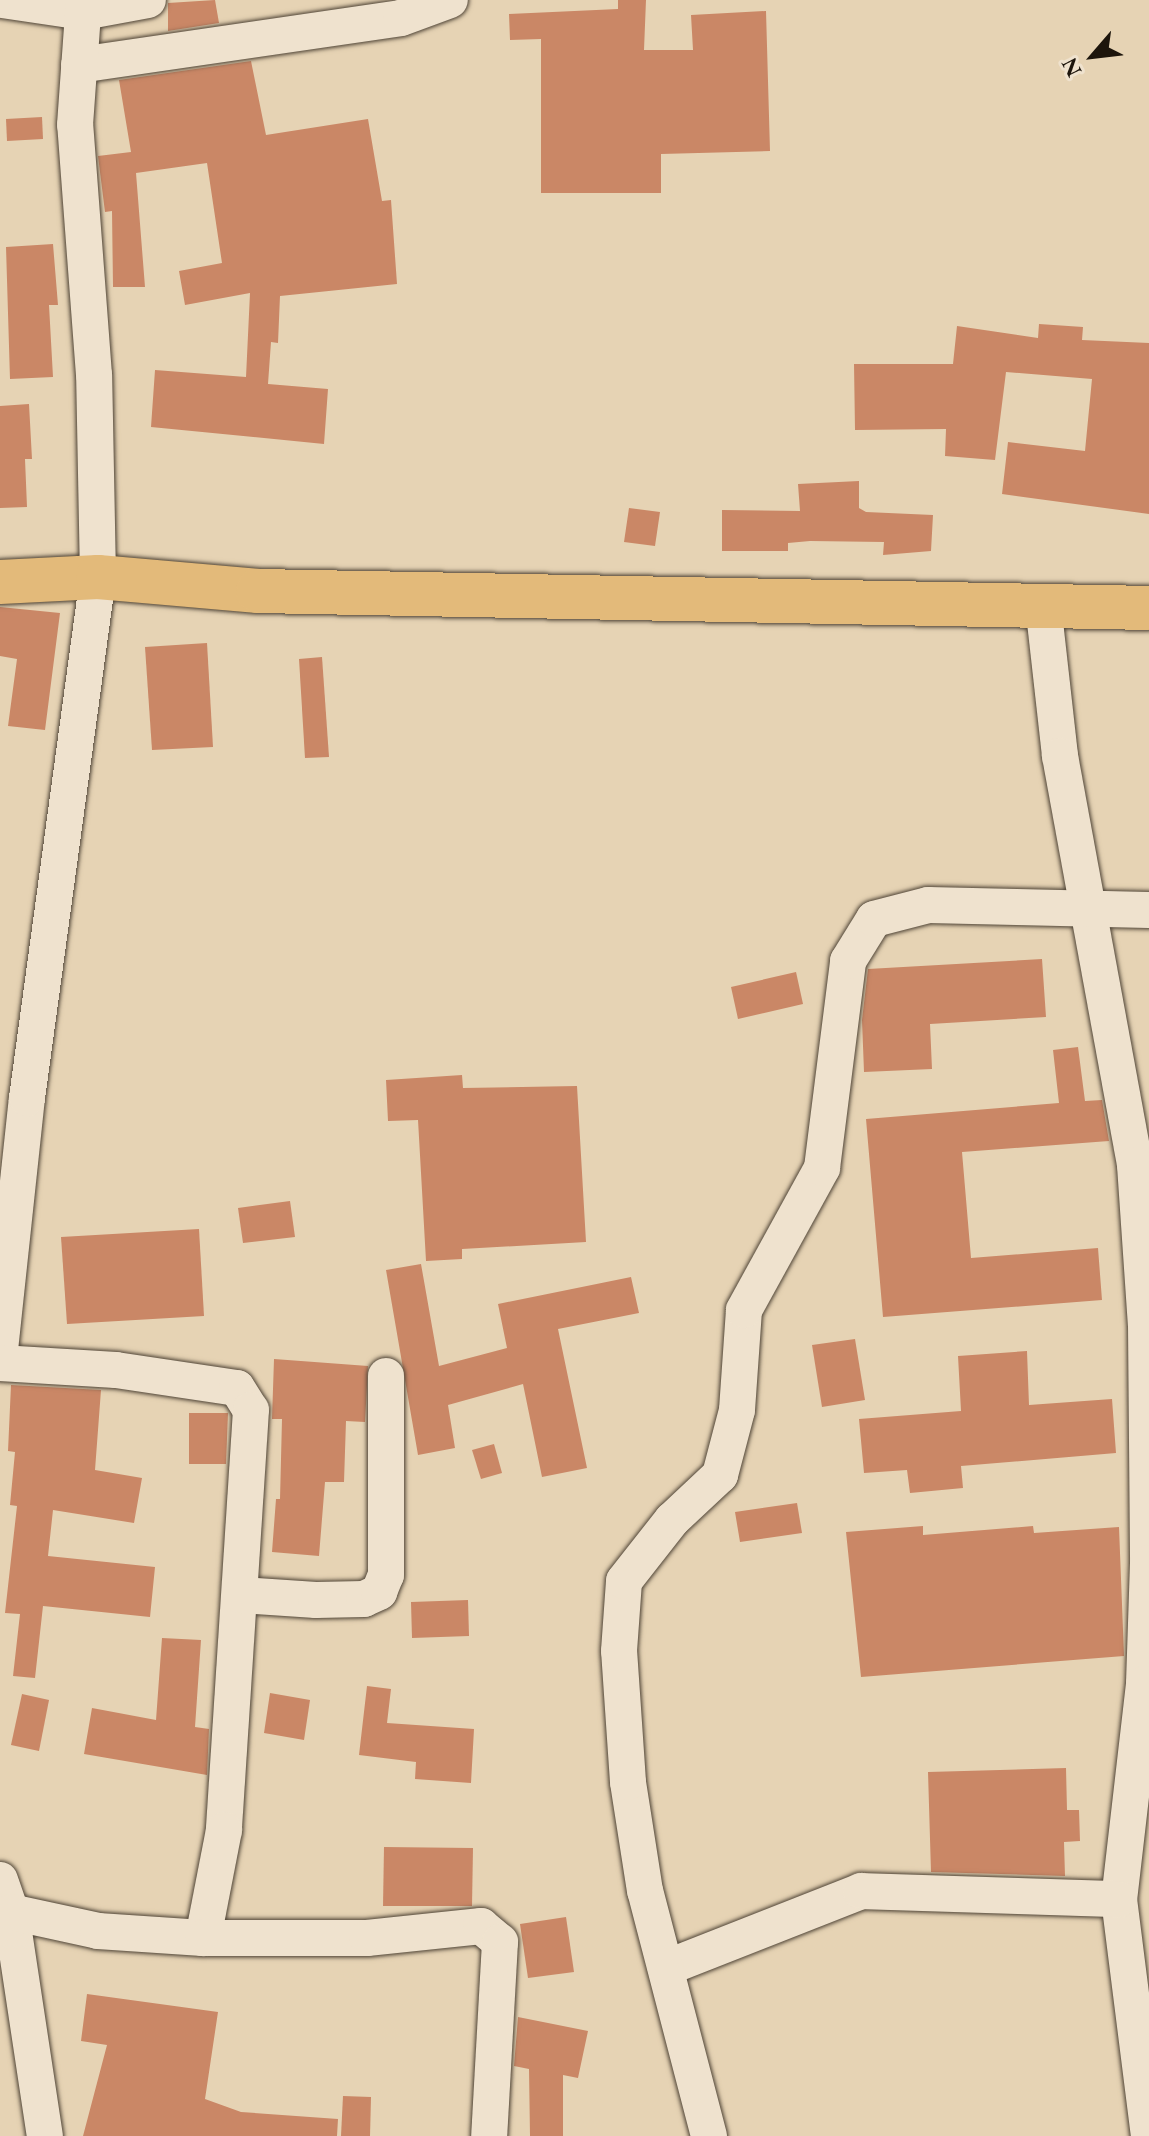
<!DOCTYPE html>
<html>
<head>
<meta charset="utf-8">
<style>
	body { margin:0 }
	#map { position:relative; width:1149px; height:2136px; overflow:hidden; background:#e6d3b4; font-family:"EB Garamond",serif }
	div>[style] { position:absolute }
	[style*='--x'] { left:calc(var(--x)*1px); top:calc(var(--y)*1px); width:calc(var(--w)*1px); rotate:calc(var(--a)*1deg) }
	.building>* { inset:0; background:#ca8766 }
	.roads { filter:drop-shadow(0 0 2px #4f4436) drop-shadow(0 0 2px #4f4436) }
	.minor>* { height:36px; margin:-18px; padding:0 18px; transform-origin:18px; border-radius:18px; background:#efe2ce }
	.major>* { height:44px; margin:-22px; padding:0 22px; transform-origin:22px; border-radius:22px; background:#e3ba7a }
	span { translate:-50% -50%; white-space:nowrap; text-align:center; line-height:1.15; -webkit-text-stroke:6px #efe2ce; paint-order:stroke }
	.north { position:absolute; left:1053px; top:16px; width:80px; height:80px; -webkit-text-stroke:6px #efe2ce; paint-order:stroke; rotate:242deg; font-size:22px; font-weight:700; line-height:32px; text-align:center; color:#1d150c }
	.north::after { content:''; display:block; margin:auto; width:28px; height:36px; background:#1d150c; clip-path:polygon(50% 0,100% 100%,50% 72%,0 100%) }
</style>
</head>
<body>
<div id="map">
	<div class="building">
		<div style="clip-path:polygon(215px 0,219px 23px,168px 31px,168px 3px)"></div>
		<div style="clip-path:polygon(618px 0,646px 0,644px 50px,693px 50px,691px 15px,766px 11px,770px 151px,661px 154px,661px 193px,541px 193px,541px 39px,510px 40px,509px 14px,618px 9px)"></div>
		<div style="clip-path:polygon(251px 61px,266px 135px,368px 119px,382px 201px,391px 200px,397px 284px,280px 296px,278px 343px,271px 342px,268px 384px,328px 389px,324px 444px,151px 427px,155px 370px,246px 377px,250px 293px,185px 305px,179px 271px,222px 263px,207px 163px,136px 173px,145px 287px,113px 287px,112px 211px,105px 212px,98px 156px,131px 152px,119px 80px)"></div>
		<div style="clip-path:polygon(42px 117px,43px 139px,7px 141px,6px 119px)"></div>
		<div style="clip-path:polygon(53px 244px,58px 305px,49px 305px,53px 377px,10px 379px,6px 247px)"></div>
		<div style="clip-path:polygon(1039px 324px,1083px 327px,1082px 340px,1149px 343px,1149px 514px,1002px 494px,1008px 442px,1085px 451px,1092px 379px,1006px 372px,995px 460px,945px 456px,946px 429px,855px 430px,854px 364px,953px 364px,957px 326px,1038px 338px)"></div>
		<div style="clip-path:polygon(29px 404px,32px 459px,25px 459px,27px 507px,0 508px,0 406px)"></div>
		<div style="clip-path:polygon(859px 481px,859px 508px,866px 512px,933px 515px,931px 551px,883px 555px,884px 542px,810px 541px,788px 543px,788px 551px,722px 551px,722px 510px,800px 511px,798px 484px)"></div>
		<div style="clip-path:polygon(629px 508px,660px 512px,655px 546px,624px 542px)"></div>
		<div style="clip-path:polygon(0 607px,60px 613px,45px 730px,8px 726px,17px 659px,0 656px)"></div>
		<div style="clip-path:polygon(207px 643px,213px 747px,152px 750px,145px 647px)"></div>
		<div style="clip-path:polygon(322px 657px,329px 757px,305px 758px,299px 659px)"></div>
		<div style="clip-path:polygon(1042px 959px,1046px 1017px,930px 1024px,932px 1069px,864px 1072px,862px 1020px,868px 969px)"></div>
		<div style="clip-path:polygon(796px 972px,803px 1004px,738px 1019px,731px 987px)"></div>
		<div style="clip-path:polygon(1078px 1047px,1085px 1101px,1102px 1100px,1109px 1141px,962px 1152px,971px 1258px,1098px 1248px,1102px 1300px,883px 1317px,866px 1119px,1059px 1103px,1053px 1050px)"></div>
		<div style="clip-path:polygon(462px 1075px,463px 1088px,577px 1086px,586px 1242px,462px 1249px,462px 1259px,426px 1261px,418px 1120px,388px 1121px,386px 1080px)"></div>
		<div style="clip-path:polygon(290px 1201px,295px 1237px,243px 1243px,238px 1208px)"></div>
		<div style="clip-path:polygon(199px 1229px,204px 1316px,67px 1324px,61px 1237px)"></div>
		<div style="clip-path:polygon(421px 1264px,439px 1366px,507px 1348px,498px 1304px,631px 1277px,639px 1313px,558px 1329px,587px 1468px,542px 1477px,523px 1384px,448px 1405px,455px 1448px,418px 1455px,386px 1270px)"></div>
		<div style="clip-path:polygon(855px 1339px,865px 1400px,822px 1407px,812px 1345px)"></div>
		<div style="clip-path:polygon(1027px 1351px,1029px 1405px,1112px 1399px,1116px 1453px,961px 1466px,963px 1488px,910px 1493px,907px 1470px,864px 1473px,859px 1419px,961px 1411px,958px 1356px)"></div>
		<div style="clip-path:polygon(274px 1359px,368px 1366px,365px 1422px,346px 1421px,344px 1482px,325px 1482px,319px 1556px,272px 1552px,276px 1499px,280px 1499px,282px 1419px,272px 1419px)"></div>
		<div style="clip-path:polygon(11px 1385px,101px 1390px,95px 1470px,142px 1478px,134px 1523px,53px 1510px,48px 1556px,155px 1567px,150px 1617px,43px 1606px,35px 1678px,13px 1676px,20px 1614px,5px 1613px,17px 1506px,10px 1505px,15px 1452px,8px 1451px)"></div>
		<div style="clip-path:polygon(189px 1413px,228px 1413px,226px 1464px,189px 1464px)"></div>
		<div style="clip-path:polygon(494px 1444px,502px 1473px,481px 1479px,472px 1450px)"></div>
		<div style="clip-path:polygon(797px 1503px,802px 1533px,740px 1542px,735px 1512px)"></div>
		<div style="clip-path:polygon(923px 1526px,923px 1535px,1033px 1526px,1034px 1533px,1119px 1527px,1124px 1656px,861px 1677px,846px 1532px)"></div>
		<div style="clip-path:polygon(468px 1600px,469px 1636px,412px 1638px,411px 1602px)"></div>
		<div style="clip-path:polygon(162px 1638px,201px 1640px,195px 1727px,209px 1729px,207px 1775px,84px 1754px,92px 1708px,156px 1720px)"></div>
		<div style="clip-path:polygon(367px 1686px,391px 1689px,387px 1723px,474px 1729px,471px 1783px,415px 1779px,416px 1762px,359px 1755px)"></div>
		<div style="clip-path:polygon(270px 1693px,310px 1700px,304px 1740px,264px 1733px)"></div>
		<div style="clip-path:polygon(22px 1694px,49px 1700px,39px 1751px,11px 1745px)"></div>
		<div style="clip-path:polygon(1066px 1768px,1067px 1810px,1079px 1810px,1080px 1841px,1064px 1842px,1065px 1876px,931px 1872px,928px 1772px)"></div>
		<div style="clip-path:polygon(384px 1847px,473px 1848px,472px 1906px,383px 1906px)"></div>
		<div style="clip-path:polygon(566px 1917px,574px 1972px,528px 1978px,520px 1924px)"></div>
		<div style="clip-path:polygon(87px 1994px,218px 2012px,205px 2099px,241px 2112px,338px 2119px,337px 2136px,83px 2136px,107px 2045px,81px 2041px)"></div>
		<div style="clip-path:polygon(518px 2017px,588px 2031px,578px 2078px,563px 2075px,563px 2136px,530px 2136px,529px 2069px,514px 2066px)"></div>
		<div style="clip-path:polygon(343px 2096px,371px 2097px,370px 2136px,341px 2136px)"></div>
	</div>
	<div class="roads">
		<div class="minor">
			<div style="--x:2;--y:0;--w:82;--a:8.4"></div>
			<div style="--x:83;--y:12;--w:66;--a:-10.5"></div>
			<div style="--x:79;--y:65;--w:325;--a:-8.3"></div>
			<div style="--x:401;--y:18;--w:52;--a:-20.2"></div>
			<div style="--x:1043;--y:604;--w:153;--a:83.6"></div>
			<div style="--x:1060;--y:756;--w:416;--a:79.6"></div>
			<div style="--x:1135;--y:1165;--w:160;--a:86.1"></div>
			<div style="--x:1146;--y:1325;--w:238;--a:89.5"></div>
			<div style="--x:1148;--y:1563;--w:121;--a:91.9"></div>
			<div style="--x:1144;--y:1684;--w:216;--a:96.6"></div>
			<div style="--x:1119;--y:1899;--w:239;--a:82.8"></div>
			<div style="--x:0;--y:1350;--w:253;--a:-83.9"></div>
			<div style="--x:27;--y:1098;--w:526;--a:-82.24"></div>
			<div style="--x:98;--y:577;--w:202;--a:-91.1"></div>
			<div style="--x:94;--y:375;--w:251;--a:-94.3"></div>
			<div style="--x:75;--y:125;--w:125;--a:-85.9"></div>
			<div style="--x:0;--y:1363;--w:116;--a:3.5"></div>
			<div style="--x:116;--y:1370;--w:122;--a:8.5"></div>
			<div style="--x:237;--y:1388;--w:26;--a:58"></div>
			<div style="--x:251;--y:1410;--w:421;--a:93.7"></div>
			<div style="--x:224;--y:1830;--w:110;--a:101"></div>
			<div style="--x:241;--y:1595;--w:75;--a:3.8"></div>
			<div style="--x:316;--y:1600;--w:48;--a:-1.2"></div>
			<div style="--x:364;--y:1599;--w:17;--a:-25"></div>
			<div style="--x:379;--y:1592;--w:18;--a:-68"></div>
			<div style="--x:386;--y:1575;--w:199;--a:-90"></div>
			<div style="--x:0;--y:1880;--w:34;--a:71"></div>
			<div style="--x:11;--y:1912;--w:227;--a:81.4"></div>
			<div style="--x:11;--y:1912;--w:89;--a:12.3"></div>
			<div style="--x:98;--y:1931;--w:105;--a:3.8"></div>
			<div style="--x:203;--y:1938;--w:164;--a:0"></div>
			<div style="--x:367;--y:1938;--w:115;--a:-6"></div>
			<div style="--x:481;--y:1926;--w:25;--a:40"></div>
			<div style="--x:500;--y:1942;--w:194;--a:93.2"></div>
			<div style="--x:666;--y:1968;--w:210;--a:-21.5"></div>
			<div style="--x:861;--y:1891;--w:258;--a:1.8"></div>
			<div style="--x:709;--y:2136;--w:253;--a:-104.6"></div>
			<div style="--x:645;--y:1891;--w:110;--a:-98.9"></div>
			<div style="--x:628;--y:1782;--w:131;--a:-93.9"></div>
			<div style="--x:619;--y:1651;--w:70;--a:-85.9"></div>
			<div style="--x:624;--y:1581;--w:78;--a:-51.8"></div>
			<div style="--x:672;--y:1520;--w:66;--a:-43.2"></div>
			<div style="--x:720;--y:1475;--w:67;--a:-75.3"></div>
			<div style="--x:737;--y:1410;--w:100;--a:-86"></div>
			<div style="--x:744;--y:1310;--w:162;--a:-61.2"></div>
			<div style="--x:822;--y:1168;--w:209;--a:-82.8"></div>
			<div style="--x:848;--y:961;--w:49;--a:-58.2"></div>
			<div style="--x:874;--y:919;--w:56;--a:-14.5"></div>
			<div style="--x:928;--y:905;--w:221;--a:1.3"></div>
		</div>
		<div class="major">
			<div style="--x:0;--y:582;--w:98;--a:-2.9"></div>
			<div style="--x:98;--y:577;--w:161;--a:5"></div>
			<div style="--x:258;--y:591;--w:891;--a:1.09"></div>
		</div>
	</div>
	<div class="north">N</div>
</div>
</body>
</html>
